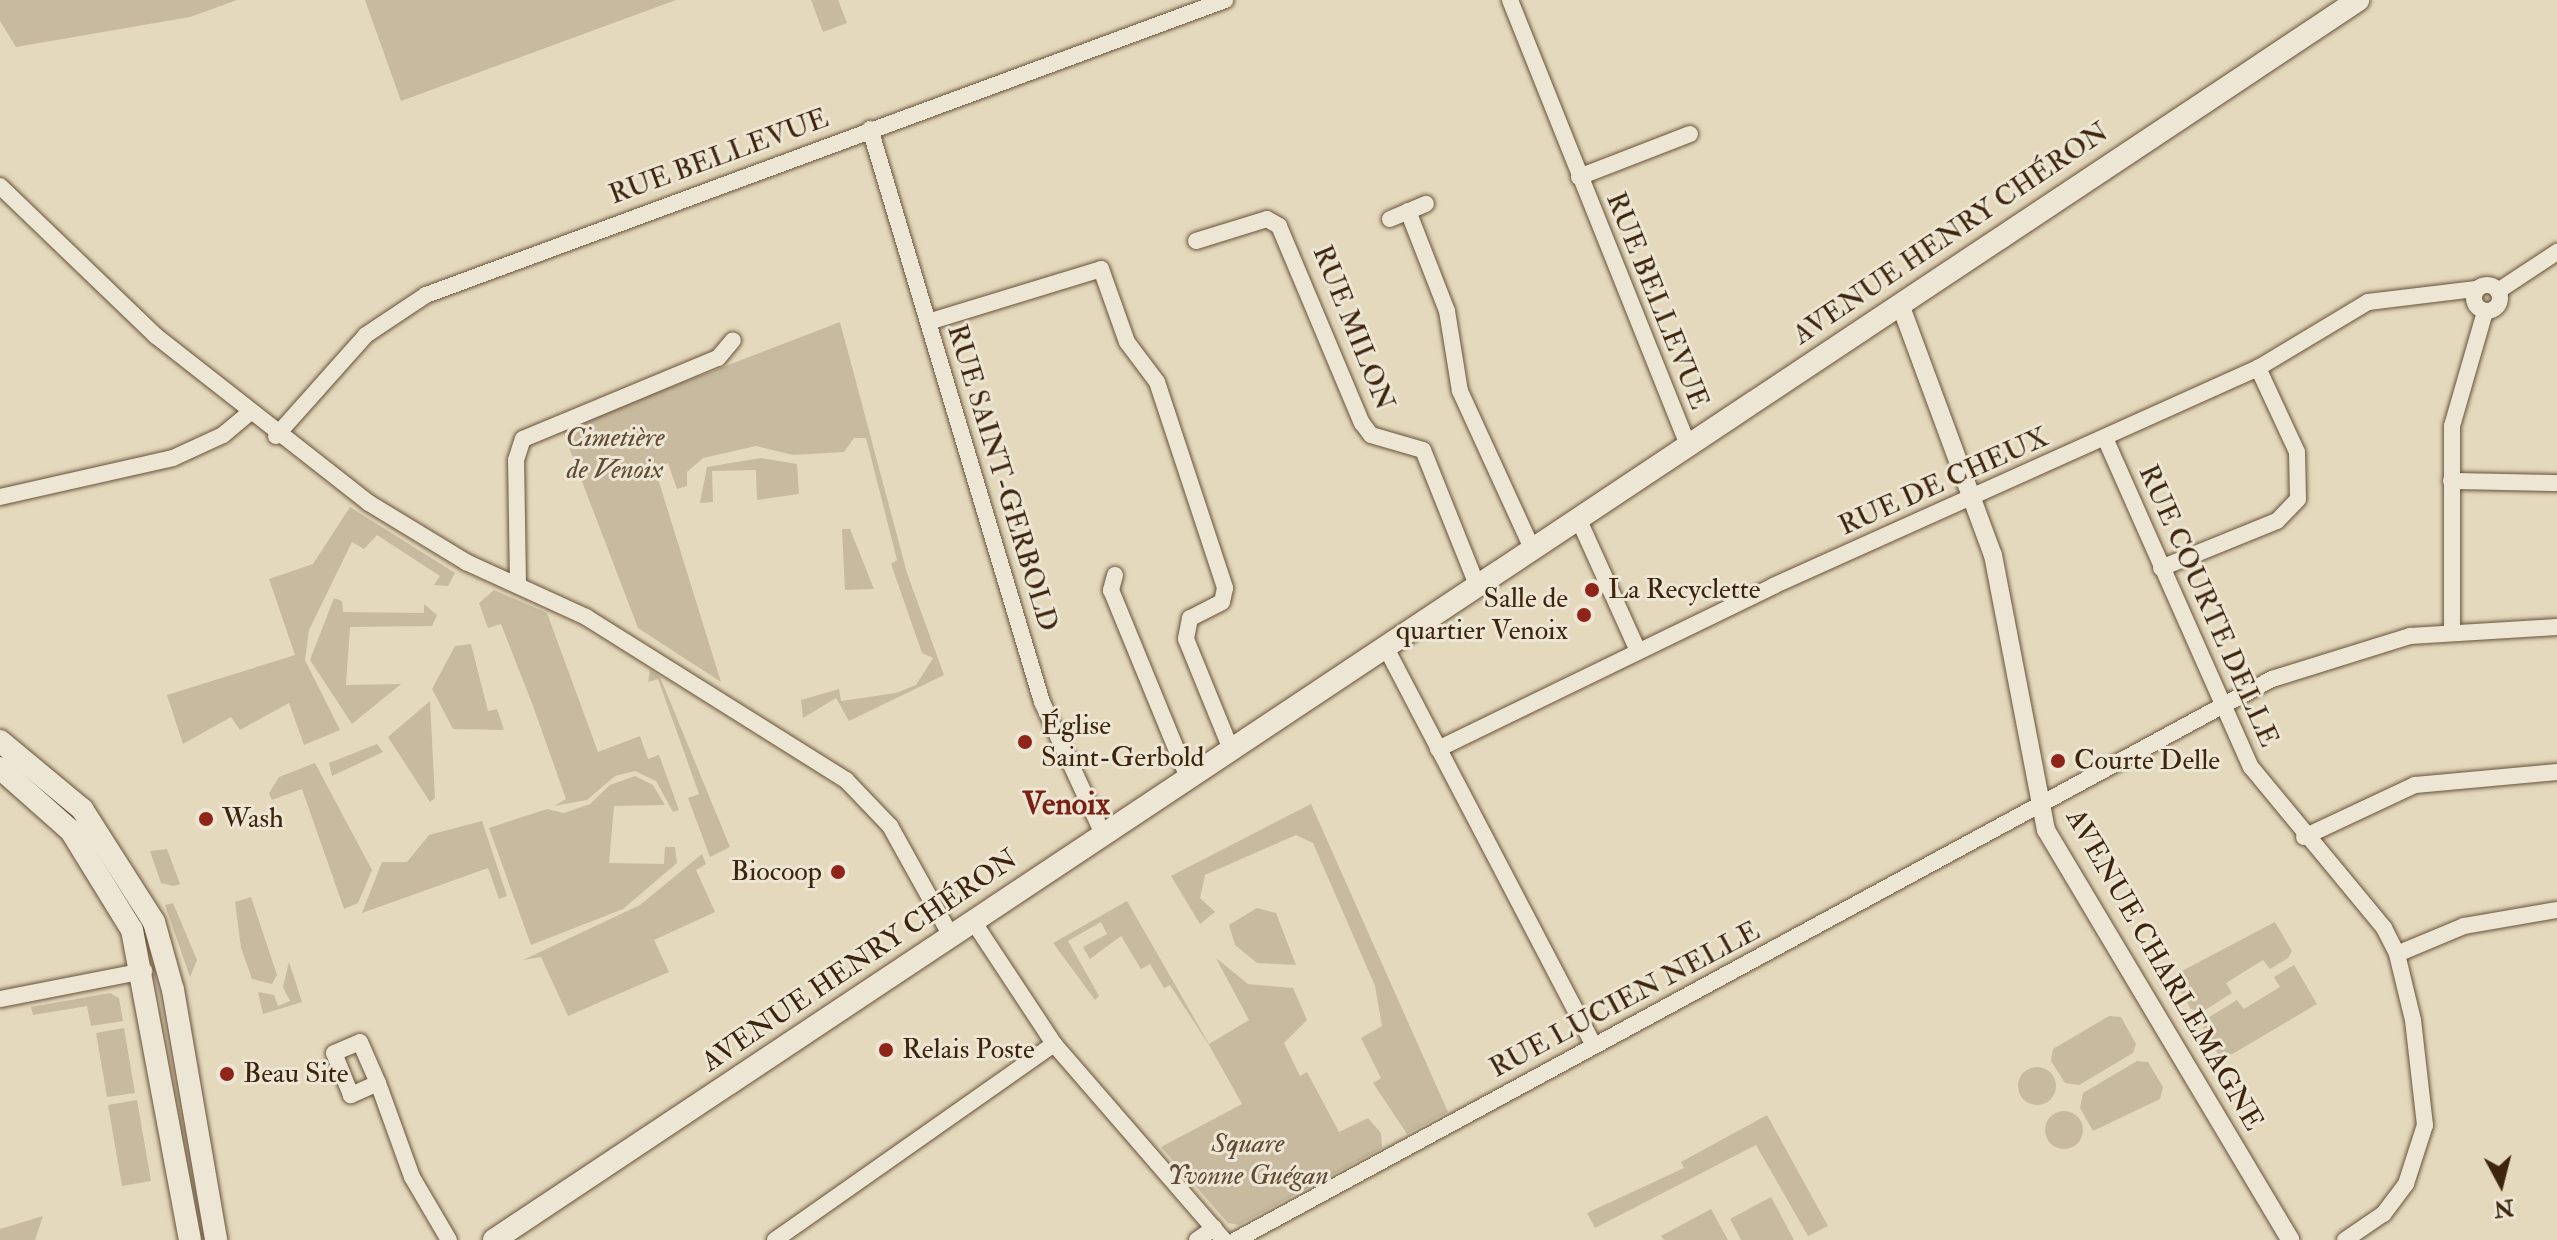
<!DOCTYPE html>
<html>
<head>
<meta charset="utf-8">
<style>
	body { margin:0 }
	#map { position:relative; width:2557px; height:1240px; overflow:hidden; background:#e4d9bd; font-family:"IM FELL Double Pica",serif }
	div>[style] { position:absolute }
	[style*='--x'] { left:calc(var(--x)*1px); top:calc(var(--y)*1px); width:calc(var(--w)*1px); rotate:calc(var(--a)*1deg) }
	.green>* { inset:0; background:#c8ba9f }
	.round { border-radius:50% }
	.roads { filter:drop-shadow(0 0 2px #675239) drop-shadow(0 0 2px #675239) }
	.minor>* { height:16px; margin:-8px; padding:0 8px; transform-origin:8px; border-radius:8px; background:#ede6d4 }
	.minor>.ring { margin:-8px; padding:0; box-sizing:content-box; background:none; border:16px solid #ede6d4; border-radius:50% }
	.tertiary>* { height:18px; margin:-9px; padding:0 9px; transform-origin:9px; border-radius:9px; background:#ede6d4 }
	.secondary>* { height:22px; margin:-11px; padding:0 11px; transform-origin:11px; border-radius:11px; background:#ede6d4 }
	.dots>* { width:22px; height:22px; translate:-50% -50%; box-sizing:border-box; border:4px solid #ede6d4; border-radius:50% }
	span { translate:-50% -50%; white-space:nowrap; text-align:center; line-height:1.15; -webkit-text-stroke:6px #ede6d4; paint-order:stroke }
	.street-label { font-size:28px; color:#3d250d }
	.park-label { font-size:28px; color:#604a32; font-style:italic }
	.poi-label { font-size:28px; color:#3d250d }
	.left { translate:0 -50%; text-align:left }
	.right { translate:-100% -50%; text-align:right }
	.quarter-label { font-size:32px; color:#7a1f14; font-weight:700 }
	.north { position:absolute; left:2461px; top:1144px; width:80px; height:80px; -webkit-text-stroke:6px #ede6d4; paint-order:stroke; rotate:173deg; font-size:22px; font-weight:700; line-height:32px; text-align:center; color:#3d250d }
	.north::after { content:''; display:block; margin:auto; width:28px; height:36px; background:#3d250d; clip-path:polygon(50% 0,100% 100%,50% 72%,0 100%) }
</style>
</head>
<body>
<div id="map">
	<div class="green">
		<div style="clip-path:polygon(0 0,237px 0,190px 17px,16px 47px,0 21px)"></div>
		<div style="clip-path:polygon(365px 0,676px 0,401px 101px)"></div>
		<div style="clip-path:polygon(811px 0,838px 0,847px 23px,823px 32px)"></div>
		<div style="clip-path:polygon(840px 322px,907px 573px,944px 675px,849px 721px,836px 698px,803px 718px,801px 700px,839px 689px,841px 701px,896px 693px,916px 685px,933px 658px,922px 653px,891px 564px,897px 560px,866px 438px,854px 438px,844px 452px,793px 455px,756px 446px,703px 458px,687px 472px,687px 486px,677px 489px,668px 463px,655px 469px,721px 682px,638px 628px,562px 429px)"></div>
		<div style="clip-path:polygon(761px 458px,797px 464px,799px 494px,757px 500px,756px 470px,712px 471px,713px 502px,700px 503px,707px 467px)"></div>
		<div style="clip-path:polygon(350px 507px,455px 573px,448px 586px,434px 585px,440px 576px,377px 535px,364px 549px,352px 542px,309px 630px,305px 660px,340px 730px,304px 745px,289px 703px,240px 730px,231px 717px,183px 744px,167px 695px,295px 655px,269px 579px,313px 564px)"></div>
		<div style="clip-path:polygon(842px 529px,850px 529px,874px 589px,845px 590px)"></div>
		<div style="clip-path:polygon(494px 590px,547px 613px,598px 752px,640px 736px,648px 759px,659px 755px,679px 810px,673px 812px,656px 781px,635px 771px,615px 776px,587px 800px,554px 806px,566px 799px,533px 706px,501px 624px,488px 628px,479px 603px)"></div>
		<div style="clip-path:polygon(334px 598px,342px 601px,343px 612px,424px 613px,424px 604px,437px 615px,432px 626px,350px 627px,346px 685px,401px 684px,352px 724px,310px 660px)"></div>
		<div style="clip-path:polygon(471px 644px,488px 711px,497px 709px,504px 730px,453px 729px,432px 689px,455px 646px)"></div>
		<div style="clip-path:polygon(650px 670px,660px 677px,730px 847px,710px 857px,688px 798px,699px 794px,658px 679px,648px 682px)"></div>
		<div style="clip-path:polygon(430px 701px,435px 798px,430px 802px,388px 737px)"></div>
		<div style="clip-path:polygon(377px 744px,383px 752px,332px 776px,329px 763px)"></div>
		<div style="clip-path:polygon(315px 763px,372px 870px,358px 903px,344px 909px,302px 789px,272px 800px,269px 793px,279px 777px)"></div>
		<div style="clip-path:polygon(635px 776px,653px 785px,665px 805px,614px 806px,609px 863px,664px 864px,665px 847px,675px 847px,677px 863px,623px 909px,531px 945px,489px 828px,547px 809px,564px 813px,590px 804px,610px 785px)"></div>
		<div style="clip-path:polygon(1311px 804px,1448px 1112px,1407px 1134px,1373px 1083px,1381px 1078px,1361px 1038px,1382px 1026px,1375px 986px,1313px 843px,1296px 835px,1205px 875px,1200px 898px,1215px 912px,1200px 924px,1171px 876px)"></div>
		<div style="clip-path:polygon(482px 821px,507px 896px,499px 899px,488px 868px,362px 913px,382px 862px,407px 862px,429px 835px)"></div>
		<div style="clip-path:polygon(167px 849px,180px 884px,173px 886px,161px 883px,150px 851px)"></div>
		<div style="clip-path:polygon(702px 854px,706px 864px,696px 870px,715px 912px,654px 940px,669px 972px,568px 1016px,541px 957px,523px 960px,640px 905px)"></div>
		<div style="clip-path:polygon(251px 897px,277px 975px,272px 984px,252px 979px,241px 948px,235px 902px)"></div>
		<div style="clip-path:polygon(1127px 901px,1209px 1044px,1249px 1020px,1216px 958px,1248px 984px,1293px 988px,1307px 1020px,1284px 1043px,1300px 1076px,1307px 1072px,1339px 1132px,1368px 1118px,1381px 1133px,1382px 1148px,1239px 1225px,1228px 1223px,1161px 1147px,1242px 1104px,1209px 1045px,1170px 985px,1164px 988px,1150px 964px,1141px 969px,1121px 936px,1090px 959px,1083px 947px,1107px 934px,1101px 922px,1068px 941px,1099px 996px,1095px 1000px,1053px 943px)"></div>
		<div style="clip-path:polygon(173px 903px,197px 960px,190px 977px,165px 905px)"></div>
		<div style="clip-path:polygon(1257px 908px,1276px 913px,1296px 965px,1257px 963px,1235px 945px,1229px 925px)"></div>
		<div style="clip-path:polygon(2275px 922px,2292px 951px,2288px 958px,2270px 969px,2263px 960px,2226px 983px,2232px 993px,2202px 1012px,2191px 1009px,2176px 984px,2178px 973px)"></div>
		<div style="clip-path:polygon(289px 962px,302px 1002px,263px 1014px,258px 992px,274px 995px,278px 1006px,290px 1001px,283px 987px)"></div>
		<div style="clip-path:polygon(2294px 965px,2317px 1004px,2229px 1056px,2218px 1054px,2203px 1029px,2206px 1019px,2237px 1000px,2244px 1009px,2280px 987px,2274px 977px)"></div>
		<div style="clip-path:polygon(110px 993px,119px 998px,123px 1021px,91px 1026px,87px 1006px,33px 1015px,31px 1007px)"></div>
		<div style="clip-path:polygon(2109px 1016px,2121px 1017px,2136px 1044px,2133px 1053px,2079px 1085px,2065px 1083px,2051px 1061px,2053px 1049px)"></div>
		<div style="clip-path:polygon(124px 1028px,135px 1093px,107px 1097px,96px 1033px)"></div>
		<div style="clip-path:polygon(2137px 1061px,2148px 1062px,2163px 1087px,2160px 1099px,2093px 1131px,2080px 1108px,2083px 1093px)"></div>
		<div class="round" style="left:2018px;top:1067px;width:38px;height:38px"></div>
		<div style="clip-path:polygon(137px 1100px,151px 1181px,122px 1186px,108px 1105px)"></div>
		<div class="round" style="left:2045px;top:1111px;width:38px;height:38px"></div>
		<div style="clip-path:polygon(1767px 1115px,1828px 1226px,1808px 1236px,1756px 1145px,1595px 1228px,1587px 1213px,1684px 1168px,1681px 1162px)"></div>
		<div style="clip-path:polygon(1771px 1197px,1794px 1240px,1741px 1240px,1730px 1219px)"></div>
		<div style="clip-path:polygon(1711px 1209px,1728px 1240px,1664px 1240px,1661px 1236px)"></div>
		<div style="clip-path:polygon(43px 1216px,35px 1240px,0 1240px,0 1229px)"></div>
	</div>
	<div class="roads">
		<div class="minor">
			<div style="--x:1510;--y:0;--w:478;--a:68.2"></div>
			<div style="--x:870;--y:129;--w:598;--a:73.29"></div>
			<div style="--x:1042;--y:702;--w:145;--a:65.2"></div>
			<div style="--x:1579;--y:177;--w:119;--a:-21.2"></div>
			<div style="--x:0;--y:186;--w:216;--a:43.9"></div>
			<div style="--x:156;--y:336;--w:271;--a:38.1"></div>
			<div style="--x:369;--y:503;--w:114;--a:31.3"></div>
			<div style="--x:466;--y:562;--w:132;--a:24.6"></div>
			<div style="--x:586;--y:617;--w:307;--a:32.1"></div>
			<div style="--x:846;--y:780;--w:64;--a:46.3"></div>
			<div style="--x:890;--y:826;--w:126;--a:61"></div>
			<div style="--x:1408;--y:211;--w:107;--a:68.7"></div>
			<div style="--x:1447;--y:311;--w:81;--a:80.8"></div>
			<div style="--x:1460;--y:391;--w:173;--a:65.4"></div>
			<div style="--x:1390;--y:219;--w:39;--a:-23"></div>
			<div style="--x:1196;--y:241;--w:74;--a:-17.2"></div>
			<div style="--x:1267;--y:219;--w:14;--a:30"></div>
			<div style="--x:1279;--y:226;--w:214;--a:67.2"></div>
			<div style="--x:1362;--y:423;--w:15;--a:53"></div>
			<div style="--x:1371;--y:435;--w:54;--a:16.1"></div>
			<div style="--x:1423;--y:450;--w:145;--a:68.2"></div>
			<div class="ring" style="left:2474px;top:285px;width:10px;height:10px"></div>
			<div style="--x:2498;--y:291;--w:71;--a:-33.5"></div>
			<div style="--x:928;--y:322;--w:181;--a:-17"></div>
			<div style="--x:1101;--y:269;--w:77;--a:70.4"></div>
			<div style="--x:1127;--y:342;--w:50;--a:53.1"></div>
			<div style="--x:1157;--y:382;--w:217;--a:71.7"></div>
			<div style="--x:1225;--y:588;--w:14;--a:102"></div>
			<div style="--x:1222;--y:602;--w:36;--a:153"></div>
			<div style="--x:1190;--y:618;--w:21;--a:101"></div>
			<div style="--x:1186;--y:639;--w:119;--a:67.8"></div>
			<div style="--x:276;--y:436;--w:135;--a:-48.3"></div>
			<div style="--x:366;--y:335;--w:72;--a:-33.7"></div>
			<div style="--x:426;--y:295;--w:852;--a:-20.26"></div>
			<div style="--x:2105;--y:438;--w:360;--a:66.1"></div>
			<div style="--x:2251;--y:767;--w:209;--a:50.4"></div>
			<div style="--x:2384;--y:928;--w:29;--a:63"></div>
			<div style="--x:2397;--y:954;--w:68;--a:76.4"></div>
			<div style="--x:2413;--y:1020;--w:106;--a:83.5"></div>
			<div style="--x:2425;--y:1125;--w:62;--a:107.9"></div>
			<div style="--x:2406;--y:1184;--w:38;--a:127"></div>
			<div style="--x:2383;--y:1214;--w:46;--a:145.6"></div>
			<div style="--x:2451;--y:481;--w:106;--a:1.1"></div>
			<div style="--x:0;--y:497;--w:177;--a:-12.7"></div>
			<div style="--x:173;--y:458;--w:55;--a:-24.7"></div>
			<div style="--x:223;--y:435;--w:34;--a:-40"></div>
			<div style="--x:1578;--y:518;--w:146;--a:65.7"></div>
			<div style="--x:2161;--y:568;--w:125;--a:-22.1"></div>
			<div style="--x:2277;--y:521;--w:30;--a:-46"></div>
			<div style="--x:2298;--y:499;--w:47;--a:-91.2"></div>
			<div style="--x:2297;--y:452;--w:93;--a:-114.9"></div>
			<div style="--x:1115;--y:575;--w:16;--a:105"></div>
			<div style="--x:1111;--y:590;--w:203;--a:67.7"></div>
			<div style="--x:518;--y:584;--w:124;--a:-90.9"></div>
			<div style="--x:516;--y:460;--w:22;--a:-72"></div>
			<div style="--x:523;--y:439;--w:211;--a:-22.6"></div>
			<div style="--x:718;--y:358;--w:23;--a:-50"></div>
			<div style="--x:2452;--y:629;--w:203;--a:-90"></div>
			<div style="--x:2452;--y:426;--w:119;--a:-73.9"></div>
			<div style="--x:1385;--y:646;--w:451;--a:62.4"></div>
			<div style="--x:1438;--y:749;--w:373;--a:-25.9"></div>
			<div style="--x:1773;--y:586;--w:532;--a:-24.2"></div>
			<div style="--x:2258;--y:368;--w:128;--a:-31"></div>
			<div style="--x:2368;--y:302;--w:109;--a:-6.9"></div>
			<div style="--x:2304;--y:837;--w:123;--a:-25.1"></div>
			<div style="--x:2415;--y:785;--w:143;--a:-5.2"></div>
			<div style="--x:973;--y:921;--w:147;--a:56.6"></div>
			<div style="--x:1054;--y:1044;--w:259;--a:49.1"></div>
			<div style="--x:2397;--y:954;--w:73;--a:-22.7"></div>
			<div style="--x:2464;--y:926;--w:94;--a:-9.8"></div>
			<div style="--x:0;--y:999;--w:147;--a:-11"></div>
			<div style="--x:378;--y:1083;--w:30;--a:156"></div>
			<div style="--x:351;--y:1095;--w:45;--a:-112"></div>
			<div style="--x:334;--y:1053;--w:28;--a:-23"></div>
			<div style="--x:360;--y:1042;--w:45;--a:66.3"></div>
			<div style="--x:378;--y:1083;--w:100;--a:70.1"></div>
			<div style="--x:412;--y:1177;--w:73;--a:59.6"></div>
			<div style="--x:775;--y:1240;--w:341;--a:-35.1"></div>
			<div style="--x:1197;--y:1240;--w:21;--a:-35"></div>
			<div style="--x:1236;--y:1240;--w:1178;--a:-28.44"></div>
			<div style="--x:2272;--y:679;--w:145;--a:-17.3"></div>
			<div style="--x:2410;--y:636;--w:147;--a:-3.5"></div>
		</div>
		<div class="tertiary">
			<div style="--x:1900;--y:304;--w:268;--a:69.7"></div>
			<div style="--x:1993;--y:555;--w:280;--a:79.1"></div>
			<div style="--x:2046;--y:830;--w:477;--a:59.2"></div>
		</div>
		<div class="secondary">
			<div style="--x:0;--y:741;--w:107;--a:39.7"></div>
			<div style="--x:82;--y:809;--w:134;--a:57.5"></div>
			<div style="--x:154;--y:922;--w:71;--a:74.4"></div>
			<div style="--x:173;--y:990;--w:254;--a:80.2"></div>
			<div style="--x:0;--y:768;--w:95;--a:41.6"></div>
			<div style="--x:71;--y:831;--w:116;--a:58.4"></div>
			<div style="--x:132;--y:930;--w:315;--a:79.4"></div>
			<div style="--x:494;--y:1240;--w:2239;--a:-33.63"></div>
		</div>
	</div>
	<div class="dots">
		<div style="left:1592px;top:590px;background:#8f2418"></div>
		<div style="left:1584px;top:615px;background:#8f2418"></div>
		<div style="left:1025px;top:742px;background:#8f2418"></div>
		<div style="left:2058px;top:761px;background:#8f2418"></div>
		<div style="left:206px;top:819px;background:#8f2418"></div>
		<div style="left:838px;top:872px;background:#8f2418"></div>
		<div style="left:886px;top:1050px;background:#8f2418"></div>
		<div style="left:227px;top:1074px;background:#8f2418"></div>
	</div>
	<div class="street-label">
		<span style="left:719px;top:157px;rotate:-20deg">RUE BELLEVUE</span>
		<span style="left:1951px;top:234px;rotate:-34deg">AVENUE HENRY CHÉRON</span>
		<span style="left:1657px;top:301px;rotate:68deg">RUE BELLEVUE</span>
		<span style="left:1353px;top:328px;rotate:68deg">RUE MILON</span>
		<span style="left:1002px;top:478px;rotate:73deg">RUE SAINT-GERBOLD</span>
		<span style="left:1944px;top:482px;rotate:-24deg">RUE DE CHEUX</span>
		<span style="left:2208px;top:606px;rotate:66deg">RUE COURTE DELLE</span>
		<span style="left:860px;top:961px;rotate:-34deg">AVENUE HENRY CHÉRON</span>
		<span style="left:2164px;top:970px;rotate:60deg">AVENUE CHARLEMAGNE</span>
		<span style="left:1625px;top:1000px;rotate:-28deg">RUE LUCIEN NELLE</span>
	</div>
	<div class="park-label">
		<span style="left:615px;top:454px">Cimetière<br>de Venoix</span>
		<span style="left:1248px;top:1160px">Square<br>Yvonne Guégan</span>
	</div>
	<div class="poi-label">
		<span class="left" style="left:1608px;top:590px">La Recyclette</span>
		<span class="right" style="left:1568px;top:615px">Salle de<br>quartier Venoix</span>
		<span class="left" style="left:1041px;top:742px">Église<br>Saint-Gerbold</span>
		<span class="left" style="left:2074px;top:761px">Courte Delle</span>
		<span class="left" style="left:222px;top:819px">Wash</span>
		<span class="right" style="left:822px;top:872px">Biocoop</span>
		<span class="left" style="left:902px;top:1050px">Relais Poste</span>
		<span class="left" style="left:243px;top:1074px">Beau Site</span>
	</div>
	<div class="quarter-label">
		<span style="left:1066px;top:804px">Venoix</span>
	</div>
	<div class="north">N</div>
</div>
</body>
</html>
